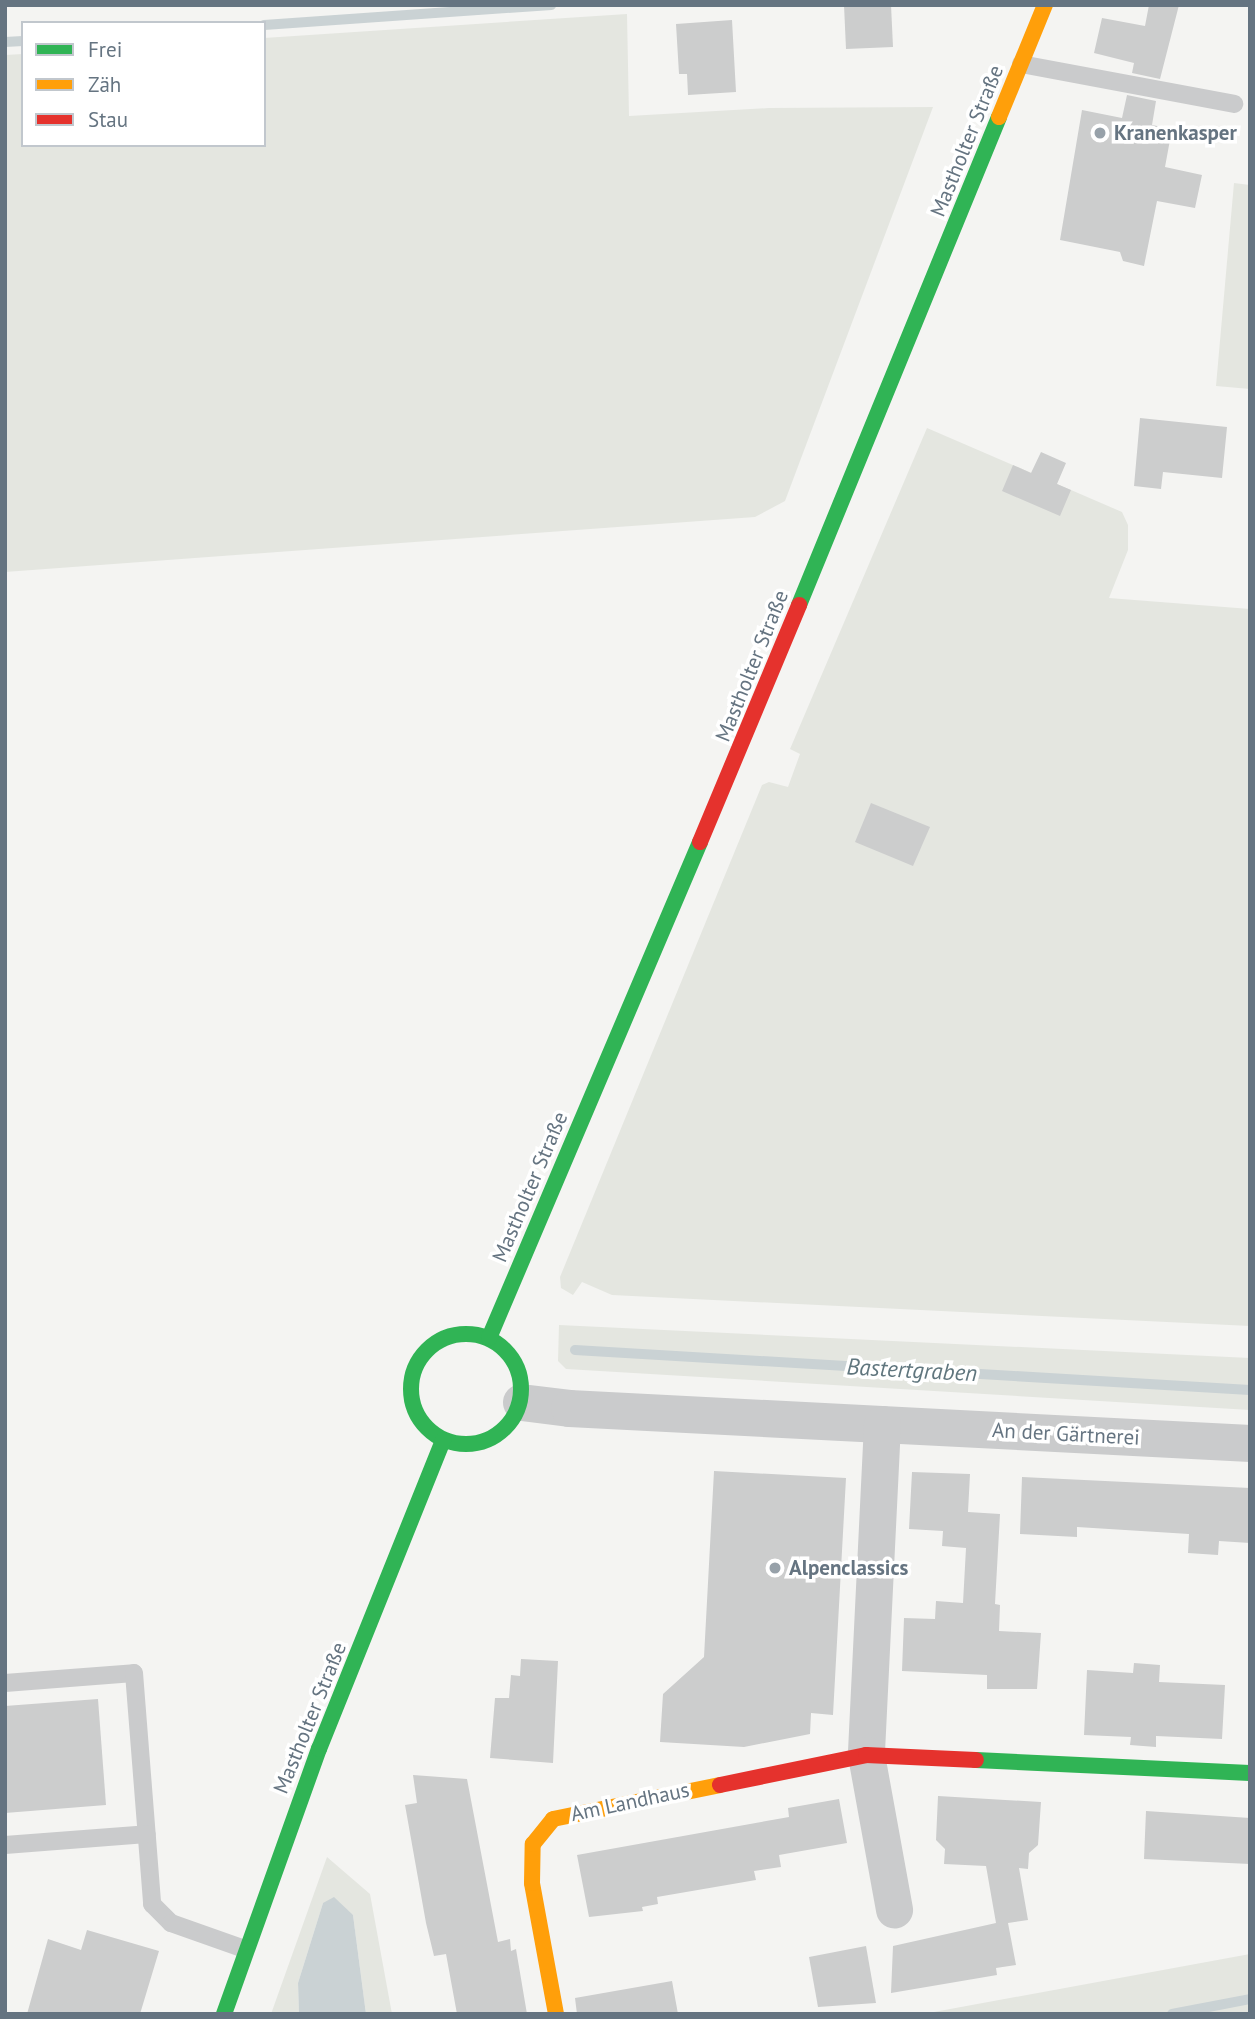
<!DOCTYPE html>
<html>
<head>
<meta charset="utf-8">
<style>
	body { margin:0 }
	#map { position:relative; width:1255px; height:2019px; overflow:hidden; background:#f4f4f2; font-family:"PT Sans",sans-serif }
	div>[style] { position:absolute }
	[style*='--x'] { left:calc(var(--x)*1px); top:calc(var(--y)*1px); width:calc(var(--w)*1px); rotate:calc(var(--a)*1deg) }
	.green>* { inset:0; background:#e4e6e0 }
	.water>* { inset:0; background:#cad2d4 }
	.stream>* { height:10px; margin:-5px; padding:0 5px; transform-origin:5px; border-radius:5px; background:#cad2d4 }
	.building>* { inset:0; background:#cccdcd }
	.lane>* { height:18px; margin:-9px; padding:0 9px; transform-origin:9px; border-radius:9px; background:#cacbcc }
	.street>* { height:37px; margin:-18.5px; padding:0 18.5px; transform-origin:18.5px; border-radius:18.5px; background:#cacbcc }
	.fast>* { height:16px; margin:-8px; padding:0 8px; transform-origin:8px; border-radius:8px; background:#30b455 }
	.fast>.ring { margin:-8px; padding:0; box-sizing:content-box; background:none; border:16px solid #30b455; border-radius:50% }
	.slow>* { height:16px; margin:-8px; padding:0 8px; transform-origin:8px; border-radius:8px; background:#ff9f0a }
	.jam>* { height:16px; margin:-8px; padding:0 8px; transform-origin:8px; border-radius:8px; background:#e5322d }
	.dots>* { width:19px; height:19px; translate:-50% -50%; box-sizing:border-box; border:4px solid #fff; border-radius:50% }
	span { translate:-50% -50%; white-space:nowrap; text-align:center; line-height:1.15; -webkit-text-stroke:7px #fff; paint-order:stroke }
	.poi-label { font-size:21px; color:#657481; font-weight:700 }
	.left { translate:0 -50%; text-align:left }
	.street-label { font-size:21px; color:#657481 }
	.water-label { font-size:23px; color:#60767e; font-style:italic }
	.frame { position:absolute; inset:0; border:7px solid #657481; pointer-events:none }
	.legend { position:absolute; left:21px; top:21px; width:245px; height:126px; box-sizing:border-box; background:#fff; border:2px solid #c1c7cd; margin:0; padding:9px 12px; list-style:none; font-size:21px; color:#657481 }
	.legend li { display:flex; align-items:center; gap:14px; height:35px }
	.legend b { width:35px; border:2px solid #c1c7cd }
</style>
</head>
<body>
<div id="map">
	<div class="green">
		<div style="clip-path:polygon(627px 14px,629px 116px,769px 108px,933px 107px,785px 501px,755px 517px,5px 572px,5px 55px,23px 54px,23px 145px,264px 145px,264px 38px)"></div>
		<div style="clip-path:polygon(1234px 183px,1250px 185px,1250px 389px,1216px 386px)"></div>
		<div style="clip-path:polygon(927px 428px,1122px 512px,1128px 525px,1128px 550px,1109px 598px,1250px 609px,1250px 1326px,612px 1295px,582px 1282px,573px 1295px,561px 1288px,560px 1277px,762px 785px,769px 782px,788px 787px,800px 754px,790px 749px)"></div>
		<div style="clip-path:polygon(559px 1325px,1250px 1358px,1250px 1410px,566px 1369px,558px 1361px)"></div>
		<div style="clip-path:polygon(327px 1857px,370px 1894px,392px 2014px,366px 2014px,353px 1915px,323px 1903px,298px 1983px,299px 2014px,271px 2014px)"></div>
		<div style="clip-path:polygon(1250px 1954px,1250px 2014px,923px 2014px)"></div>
	</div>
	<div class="water">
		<div style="clip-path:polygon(334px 1897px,353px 1915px,366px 2014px,299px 2014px,298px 1983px,323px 1903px)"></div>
	</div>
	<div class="stream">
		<div style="--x:264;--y:25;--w:288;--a:-4"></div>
		<div style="--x:5;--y:42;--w:18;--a:-3"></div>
		<div style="--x:575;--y:1350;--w:676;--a:3.39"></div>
		<div style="--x:1172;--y:2014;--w:79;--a:-10.9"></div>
	</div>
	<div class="building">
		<div style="clip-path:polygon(844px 5px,891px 5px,893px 47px,846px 49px)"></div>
		<div style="clip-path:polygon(1149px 5px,1179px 5px,1160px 79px,1132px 73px,1134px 63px,1094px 53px,1102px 18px,1145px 26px)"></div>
		<div style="clip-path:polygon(732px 20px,736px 92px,688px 95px,687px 74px,679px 74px,676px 24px)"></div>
		<div style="clip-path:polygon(1127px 95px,1156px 101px,1152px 125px,1172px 129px,1165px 167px,1202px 175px,1195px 208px,1157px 201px,1144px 266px,1123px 261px,1120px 252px,1060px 240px,1082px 110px,1122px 118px)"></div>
		<div style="clip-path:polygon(1140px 418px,1227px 427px,1222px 478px,1163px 472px,1161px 489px,1134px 486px)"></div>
		<div style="clip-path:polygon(1041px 452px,1066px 463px,1057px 484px,1071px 490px,1060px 516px,1002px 491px,1013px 465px,1031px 473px)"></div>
		<div style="clip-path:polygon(871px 803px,930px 827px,913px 866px,855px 842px)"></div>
		<div style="clip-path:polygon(714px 1471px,846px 1478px,833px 1715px,811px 1713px,810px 1734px,744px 1747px,660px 1742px,663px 1694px,704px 1657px)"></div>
		<div style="clip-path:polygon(912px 1472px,970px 1474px,968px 1512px,1000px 1514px,995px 1604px,1000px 1605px,999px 1631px,1041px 1633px,1037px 1689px,987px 1689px,987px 1675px,902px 1671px,904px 1618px,935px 1619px,936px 1601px,963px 1603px,966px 1548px,942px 1546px,943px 1531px,909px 1529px)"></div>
		<div style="clip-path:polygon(1022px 1477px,1250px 1488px,1250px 1543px,1219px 1541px,1218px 1555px,1188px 1553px,1189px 1534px,1077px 1527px,1077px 1537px,1020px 1534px)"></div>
		<div style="clip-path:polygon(521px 1659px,558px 1661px,553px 1763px,490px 1758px,495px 1698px,509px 1698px,511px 1675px,520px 1676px)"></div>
		<div style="clip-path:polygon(1134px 1663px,1160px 1665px,1159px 1682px,1225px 1685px,1222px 1739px,1156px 1736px,1156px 1747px,1130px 1745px,1131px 1737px,1084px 1735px,1087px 1670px,1133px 1673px)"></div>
		<div style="clip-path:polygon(98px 1699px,106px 1805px,5px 1813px,5px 1706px)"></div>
		<div style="clip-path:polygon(413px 1775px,467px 1779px,498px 1942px,510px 1939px,511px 1951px,516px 1949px,527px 2014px,457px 2014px,446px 1954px,434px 1956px,426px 1923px,405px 1805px,417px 1803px)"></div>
		<div style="clip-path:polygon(938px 1796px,1041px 1802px,1038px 1845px,1029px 1853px,1028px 1869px,1019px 1868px,1028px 1920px,1008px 1923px,1016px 1965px,996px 1968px,997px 1975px,891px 1993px,893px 1946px,996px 1923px,986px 1866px,944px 1864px,945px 1849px,936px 1840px)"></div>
		<div style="clip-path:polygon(839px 1799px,847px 1843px,779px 1855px,781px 1867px,754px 1871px,756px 1880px,657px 1897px,658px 1904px,642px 1907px,643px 1911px,589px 1917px,577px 1855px,789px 1817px,788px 1808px)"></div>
		<div style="clip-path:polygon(1146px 1811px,1250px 1818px,1250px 1864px,1144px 1859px)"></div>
		<div style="clip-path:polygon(87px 1930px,159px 1951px,140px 2014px,27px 2014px,48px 1939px,81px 1950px)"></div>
		<div style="clip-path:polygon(866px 1946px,876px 2003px,818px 2007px,809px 1957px)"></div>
		<div style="clip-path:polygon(672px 1981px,678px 2014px,577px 2014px,575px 1998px)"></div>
	</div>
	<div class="lane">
		<div style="--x:1021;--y:64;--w:217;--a:10.6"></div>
		<div style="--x:5;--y:1683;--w:129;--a:-4.4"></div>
		<div style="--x:134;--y:1673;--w:232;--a:85.5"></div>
		<div style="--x:152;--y:1904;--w:27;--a:45"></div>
		<div style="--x:171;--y:1923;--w:78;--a:19.4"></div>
		<div style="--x:5;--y:1845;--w:142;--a:-4.4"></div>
	</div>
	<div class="street">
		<div style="--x:521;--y:1402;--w:48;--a:7.1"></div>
		<div style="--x:569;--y:1408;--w:682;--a:2.94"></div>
		<div style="--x:882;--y:1424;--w:331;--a:92.8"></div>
		<div style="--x:866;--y:1755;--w:157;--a:79.7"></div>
	</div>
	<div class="fast">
		<div style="--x:799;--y:605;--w:527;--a:-67.71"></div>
		<div class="ring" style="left:411px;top:1334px;width:94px;height:94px"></div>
		<div style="--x:489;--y:1338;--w:539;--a:-66.95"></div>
		<div style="--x:976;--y:1760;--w:274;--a:2.7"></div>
		<div style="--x:224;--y:2014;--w:282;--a:-70.3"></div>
		<div style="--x:319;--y:1749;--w:333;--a:-68.1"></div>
	</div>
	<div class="slow">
		<div style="--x:999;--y:117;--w:121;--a:-67.7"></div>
		<div style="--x:556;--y:2014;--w:133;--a:-100.4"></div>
		<div style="--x:532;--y:1883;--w:39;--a:-89"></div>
		<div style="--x:533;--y:1844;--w:32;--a:-51"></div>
		<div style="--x:553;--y:1819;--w:170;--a:-11.5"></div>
	</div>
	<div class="jam">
		<div style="--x:700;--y:842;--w:257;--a:-67.3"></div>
		<div style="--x:720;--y:1785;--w:149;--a:-11.6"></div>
		<div style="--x:866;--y:1755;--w:110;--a:2.6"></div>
	</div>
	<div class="dots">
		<div style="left:1100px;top:133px;background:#97a1a9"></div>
		<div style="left:775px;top:1568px;background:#97a1a9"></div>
	</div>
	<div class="poi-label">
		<span class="left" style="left:1114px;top:133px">Kranenkasper</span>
		<span class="left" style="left:789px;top:1568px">Alpenclassics</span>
	</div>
	<div class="street-label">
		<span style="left:967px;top:141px;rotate:-68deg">Mastholter Straße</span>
		<span style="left:752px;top:666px;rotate:-68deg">Mastholter Straße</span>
		<span style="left:530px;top:1187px;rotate:-67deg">Mastholter Straße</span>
		<span style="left:1066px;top:1434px;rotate:3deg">An der Gärtnerei</span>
		<span style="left:310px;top:1718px;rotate:-68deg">Mastholter Straße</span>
		<span style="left:630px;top:1802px;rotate:-12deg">Am Landhaus</span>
	</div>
	<div class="water-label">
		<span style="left:912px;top:1370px;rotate:3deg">Bastertgraben</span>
	</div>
	<div class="frame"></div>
	<ul class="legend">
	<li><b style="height:9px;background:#30b455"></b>Frei</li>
	<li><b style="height:9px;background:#ff9f0a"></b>Zäh</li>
	<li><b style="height:9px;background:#e5322d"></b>Stau</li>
	</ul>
</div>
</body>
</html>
